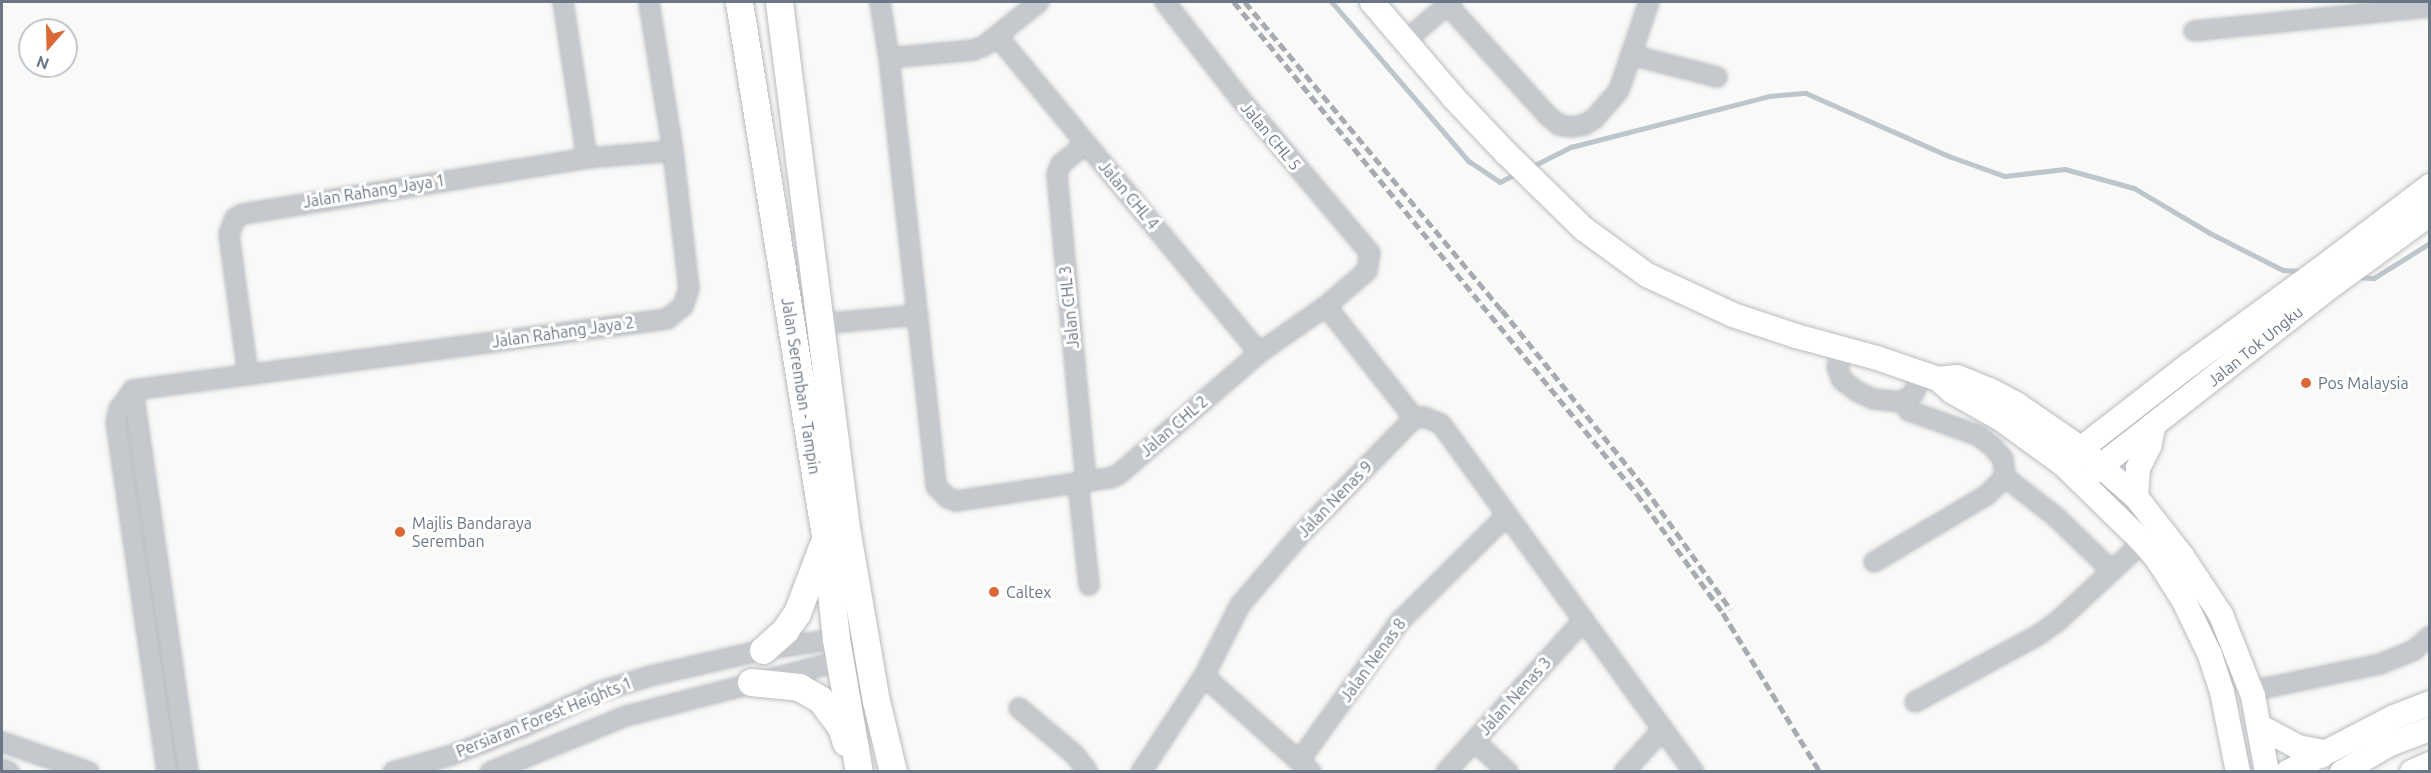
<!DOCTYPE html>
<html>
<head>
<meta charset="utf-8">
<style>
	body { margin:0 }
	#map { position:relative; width:2431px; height:773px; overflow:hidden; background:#f9f9f7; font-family:Ubuntu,sans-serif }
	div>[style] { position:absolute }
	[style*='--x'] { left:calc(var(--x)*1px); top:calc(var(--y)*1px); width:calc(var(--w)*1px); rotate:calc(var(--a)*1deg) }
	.stream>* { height:4.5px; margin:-2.25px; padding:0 2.25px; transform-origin:2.25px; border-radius:2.25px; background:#bdc6cc }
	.roads { filter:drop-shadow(0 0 2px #b8bcc0) drop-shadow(0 0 2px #b8bcc0) }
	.minor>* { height:18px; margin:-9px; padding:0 9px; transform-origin:9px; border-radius:9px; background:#c5c8cc }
	.major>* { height:24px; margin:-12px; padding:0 12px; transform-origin:12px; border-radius:12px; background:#fff }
	.highway>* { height:27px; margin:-13.5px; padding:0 13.5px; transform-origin:13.5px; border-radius:13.5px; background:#fff }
	.rail>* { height:4.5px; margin-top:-2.25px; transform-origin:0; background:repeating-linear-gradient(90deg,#a6abb1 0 9px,transparent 0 13.5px) }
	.dots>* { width:16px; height:16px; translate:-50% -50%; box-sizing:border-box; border:3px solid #fff; border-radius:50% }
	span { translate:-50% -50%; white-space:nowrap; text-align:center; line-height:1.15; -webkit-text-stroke:6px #fff; paint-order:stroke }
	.street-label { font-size:16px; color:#6a7786 }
	.poi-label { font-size:16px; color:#6a7786 }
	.left { translate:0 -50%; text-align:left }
	.frame { position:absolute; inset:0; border:3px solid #6a7786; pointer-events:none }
	.north { position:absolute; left:18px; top:18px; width:60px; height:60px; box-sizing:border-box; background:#fff; border:2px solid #c3c9cf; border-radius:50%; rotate:200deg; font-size:16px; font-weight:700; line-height:24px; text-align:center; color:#6a7786 }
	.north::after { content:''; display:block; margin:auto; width:21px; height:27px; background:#db6835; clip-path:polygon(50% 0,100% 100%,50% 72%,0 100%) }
</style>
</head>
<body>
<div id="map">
	<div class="stream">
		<div style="--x:1332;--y:2;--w:210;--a:49.3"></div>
		<div style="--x:1469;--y:161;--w:37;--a:34"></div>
		<div style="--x:1500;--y:182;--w:17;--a:-28"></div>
		<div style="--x:1531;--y:167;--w:45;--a:-26.6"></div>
		<div style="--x:1571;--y:147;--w:204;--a:-14.4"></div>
		<div style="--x:1769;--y:96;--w:37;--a:-5"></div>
		<div style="--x:1806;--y:93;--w:156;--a:23.8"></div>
		<div style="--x:1949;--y:156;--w:59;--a:19.7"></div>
		<div style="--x:2005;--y:176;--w:60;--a:-6.7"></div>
		<div style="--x:2065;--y:169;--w:72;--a:15.4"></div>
		<div style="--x:2134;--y:188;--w:88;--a:30.6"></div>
		<div style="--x:2210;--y:233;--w:82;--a:26.9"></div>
		<div style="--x:2283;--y:270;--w:19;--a:3"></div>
		<div style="--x:2358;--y:277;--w:16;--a:4"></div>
		<div style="--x:2374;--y:278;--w:66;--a:-32"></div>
	</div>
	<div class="roads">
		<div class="minor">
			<div style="--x:563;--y:2;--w:158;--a:81.3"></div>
			<div style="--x:880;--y:2;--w:57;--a:80.9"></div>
			<div style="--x:889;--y:58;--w:431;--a:83.7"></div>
			<div style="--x:936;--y:486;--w:17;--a:45"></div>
			<div style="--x:948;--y:498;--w:9;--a:21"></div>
			<div style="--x:956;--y:501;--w:156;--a:-8.5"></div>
			<div style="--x:1110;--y:478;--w:10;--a:-24"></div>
			<div style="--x:1119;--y:474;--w:185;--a:-40.8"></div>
			<div style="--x:1259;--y:353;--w:82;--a:-35"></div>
			<div style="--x:1326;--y:306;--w:54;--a:-40.5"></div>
			<div style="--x:1367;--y:271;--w:18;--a:-81"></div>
			<div style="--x:1370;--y:253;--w:199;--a:-130.1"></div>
			<div style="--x:1242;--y:101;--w:125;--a:-127.9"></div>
			<div style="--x:1445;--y:2;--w:154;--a:47.9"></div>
			<div style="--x:1548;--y:116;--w:14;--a:39"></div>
			<div style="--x:1559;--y:125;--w:12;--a:9"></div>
			<div style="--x:1571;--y:127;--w:13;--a:-9"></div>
			<div style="--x:1584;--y:125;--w:12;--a:-31"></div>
			<div style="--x:1594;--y:119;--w:38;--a:-49"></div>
			<div style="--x:1619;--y:90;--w:93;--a:-71.2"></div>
			<div style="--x:2194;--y:31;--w:237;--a:-5.8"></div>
			<div style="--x:998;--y:37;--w:410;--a:50.4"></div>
			<div style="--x:1405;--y:41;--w:60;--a:-40.3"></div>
			<div style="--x:1631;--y:55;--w:89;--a:14.3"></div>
			<div style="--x:889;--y:58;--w:85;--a:-5.4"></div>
			<div style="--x:974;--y:50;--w:11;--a:-22"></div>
			<div style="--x:984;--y:46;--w:70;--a:-38.7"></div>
			<div style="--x:1326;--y:306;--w:142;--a:51.8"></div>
			<div style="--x:820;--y:324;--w:98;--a:-5.2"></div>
			<div style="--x:1843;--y:349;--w:19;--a:108"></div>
			<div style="--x:1837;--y:367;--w:14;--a:69"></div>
			<div style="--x:1842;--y:380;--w:20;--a:37"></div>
			<div style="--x:1858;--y:392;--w:17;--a:24"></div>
			<div style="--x:1874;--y:399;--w:28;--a:6"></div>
			<div style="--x:1902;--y:402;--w:15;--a:-37"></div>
			<div style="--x:1914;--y:393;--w:21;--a:-67"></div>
			<div style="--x:248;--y:375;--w:142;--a:-97.7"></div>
			<div style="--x:229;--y:234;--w:17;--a:-69"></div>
			<div style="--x:235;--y:218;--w:9;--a:-27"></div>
			<div style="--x:243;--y:214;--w:349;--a:-9.2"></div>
			<div style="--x:587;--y:158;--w:86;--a:-4.7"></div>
			<div style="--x:133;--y:390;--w:539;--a:-7.57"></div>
			<div style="--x:667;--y:319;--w:21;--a:-39"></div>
			<div style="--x:683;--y:306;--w:18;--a:-71"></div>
			<div style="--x:689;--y:289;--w:139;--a:-96.6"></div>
			<div style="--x:673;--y:151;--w:151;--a:-99.2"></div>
			<div style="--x:133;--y:390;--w:24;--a:126"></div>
			<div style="--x:119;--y:409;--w:13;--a:103"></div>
			<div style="--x:116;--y:422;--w:354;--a:81.7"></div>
			<div style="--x:133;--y:390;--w:386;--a:81.8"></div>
			<div style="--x:2005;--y:477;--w:63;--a:38"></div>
			<div style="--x:2055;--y:516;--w:79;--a:44"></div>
			<div style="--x:1086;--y:482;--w:309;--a:-95.4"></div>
			<div style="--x:1057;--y:174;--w:11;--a:-68"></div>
			<div style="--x:1061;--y:164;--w:32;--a:-39"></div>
			<div style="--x:1078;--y:483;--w:103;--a:83.8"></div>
			<div style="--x:1874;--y:562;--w:131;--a:-30.7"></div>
			<div style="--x:1987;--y:495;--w:25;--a:-45"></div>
			<div style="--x:2005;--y:477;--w:18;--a:-96"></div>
			<div style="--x:2003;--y:459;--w:17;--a:-130"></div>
			<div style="--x:1992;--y:446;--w:19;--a:-144"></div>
			<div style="--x:1977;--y:435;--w:72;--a:-160.6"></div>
			<div style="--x:1909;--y:411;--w:11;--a:-128"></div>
			<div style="--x:1204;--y:676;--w:144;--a:41.9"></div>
			<div style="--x:2251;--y:691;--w:132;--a:-11.8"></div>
			<div style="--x:2380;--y:664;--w:37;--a:-22"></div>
			<div style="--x:2414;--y:650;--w:21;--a:-41"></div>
			<div style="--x:1915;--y:702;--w:142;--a:-28.5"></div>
			<div style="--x:2040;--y:634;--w:22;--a:-36"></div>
			<div style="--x:2058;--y:621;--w:116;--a:-42.9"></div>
			<div style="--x:1019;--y:708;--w:73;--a:40"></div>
			<div style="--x:1075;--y:755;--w:21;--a:53"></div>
			<div style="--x:1474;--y:741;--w:46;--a:42.4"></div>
			<div style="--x:2;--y:742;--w:92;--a:19"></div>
			<div style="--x:1299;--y:761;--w:173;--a:-54.2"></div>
			<div style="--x:1400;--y:621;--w:149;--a:-44.7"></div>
			<div style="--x:2;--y:769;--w:8;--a:23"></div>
			<div style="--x:393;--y:772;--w:61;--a:-16.1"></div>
			<div style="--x:452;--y:755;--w:76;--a:-21.5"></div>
			<div style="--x:523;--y:727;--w:86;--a:-24.8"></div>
			<div style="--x:601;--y:691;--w:51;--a:-17"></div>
			<div style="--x:650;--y:676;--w:116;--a:-13"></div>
			<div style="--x:763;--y:650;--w:74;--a:-8.6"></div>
			<div style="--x:490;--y:772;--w:147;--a:-22.4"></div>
			<div style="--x:626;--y:716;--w:221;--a:-14.4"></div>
			<div style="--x:1141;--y:772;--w:115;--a:-56.7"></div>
			<div style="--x:1204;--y:676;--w:80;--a:-63.1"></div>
			<div style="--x:1240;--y:605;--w:92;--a:-49.4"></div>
			<div style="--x:1300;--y:535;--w:163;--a:-45.7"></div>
			<div style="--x:1414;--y:418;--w:10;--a:-6"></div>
			<div style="--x:1424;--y:417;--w:18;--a:22"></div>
			<div style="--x:1441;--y:424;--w:430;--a:54"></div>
			<div style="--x:1446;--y:772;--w:205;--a:-47.8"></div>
			<div style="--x:1624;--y:772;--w:58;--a:-47.8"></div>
		</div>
		<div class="major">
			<div style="--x:1372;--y:2;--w:125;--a:49.5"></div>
			<div style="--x:1453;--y:97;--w:77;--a:46.6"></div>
			<div style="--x:1506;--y:153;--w:109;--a:44.3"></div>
			<div style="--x:1584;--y:229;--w:78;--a:36.1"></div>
			<div style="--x:1647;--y:275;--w:95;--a:24.9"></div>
			<div style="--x:1733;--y:315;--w:66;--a:18.4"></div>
			<div style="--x:1796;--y:336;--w:84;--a:15.2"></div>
			<div style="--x:1877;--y:358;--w:65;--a:19"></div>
			<div style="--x:1938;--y:379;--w:19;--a:-6"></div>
			<div style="--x:1957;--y:377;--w:35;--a:22"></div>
			<div style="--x:1990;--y:390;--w:30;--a:28"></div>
			<div style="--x:2016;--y:404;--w:78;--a:34.5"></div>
			<div style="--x:2080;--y:448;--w:74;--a:41.2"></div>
			<div style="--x:2136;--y:497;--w:75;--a:52.1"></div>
			<div style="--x:2182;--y:556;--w:71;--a:56.5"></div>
			<div style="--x:2221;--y:615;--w:87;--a:68.4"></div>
			<div style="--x:2253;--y:696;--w:77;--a:79.6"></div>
			<div style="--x:1938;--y:379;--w:20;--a:41"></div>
			<div style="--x:1953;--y:392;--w:55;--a:29.4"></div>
			<div style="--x:2001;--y:419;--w:77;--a:36"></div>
			<div style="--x:2063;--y:464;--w:112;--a:44.3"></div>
			<div style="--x:2143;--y:542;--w:23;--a:50"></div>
			<div style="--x:2158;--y:560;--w:49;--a:57.6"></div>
			<div style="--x:2184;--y:601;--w:60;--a:64.3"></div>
			<div style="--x:2210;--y:655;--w:39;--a:72"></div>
			<div style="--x:2222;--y:692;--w:82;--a:78.7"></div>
			<div style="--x:2069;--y:458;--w:152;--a:-37.8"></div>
			<div style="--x:2189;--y:365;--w:155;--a:-36.1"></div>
			<div style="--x:2314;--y:274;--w:146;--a:-37.2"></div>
			<div style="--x:2089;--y:475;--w:302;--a:-38"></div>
			<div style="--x:2327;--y:289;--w:127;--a:-36.1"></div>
			<div style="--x:2136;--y:497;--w:29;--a:-86"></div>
			<div style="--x:2138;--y:468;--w:25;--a:-63"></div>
			<div style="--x:2149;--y:446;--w:22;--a:-77"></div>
			<div style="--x:2259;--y:726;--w:44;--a:28.3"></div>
			<div style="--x:2298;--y:747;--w:26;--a:11"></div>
			<div style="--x:2324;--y:752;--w:4;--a:117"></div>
			<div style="--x:2288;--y:772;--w:119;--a:-27.4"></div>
			<div style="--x:2394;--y:717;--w:39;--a:-21"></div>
			<div style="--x:2342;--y:772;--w:56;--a:-30.3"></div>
			<div style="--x:2390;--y:744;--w:43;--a:-20.6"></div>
			<div style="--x:2412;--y:772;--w:20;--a:-24"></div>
		</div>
		<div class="highway">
			<div style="--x:739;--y:2;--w:541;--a:80.85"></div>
			<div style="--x:825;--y:536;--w:104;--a:83.9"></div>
			<div style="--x:836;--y:639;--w:135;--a:80.2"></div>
			<div style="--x:779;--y:2;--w:530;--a:82.74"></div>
			<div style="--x:846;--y:528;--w:176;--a:80.2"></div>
			<div style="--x:876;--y:701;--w:73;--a:76.5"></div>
			<div style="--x:763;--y:650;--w:30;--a:-42"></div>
			<div style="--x:785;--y:630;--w:21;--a:-55"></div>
			<div style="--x:797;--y:613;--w:71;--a:-69.3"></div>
			<div style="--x:751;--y:682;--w:48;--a:5.9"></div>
			<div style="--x:799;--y:687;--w:24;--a:30"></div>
			<div style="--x:820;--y:699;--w:35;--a:53"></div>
			<div style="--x:841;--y:727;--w:16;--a:72"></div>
		</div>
	</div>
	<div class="rail">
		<div style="--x:1234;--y:2;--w:636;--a:50.68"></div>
		<div style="--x:1637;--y:494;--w:147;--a:54.1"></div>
		<div style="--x:1723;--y:613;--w:186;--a:58.6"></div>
		<div style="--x:1245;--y:2;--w:401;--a:50.2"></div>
		<div style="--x:1502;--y:310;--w:228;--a:51.2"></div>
		<div style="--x:1645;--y:488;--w:149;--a:54.8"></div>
	</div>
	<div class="dots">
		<div style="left:2306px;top:383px;background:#db6835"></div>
		<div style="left:400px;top:532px;background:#db6835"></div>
		<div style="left:994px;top:592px;background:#db6835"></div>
	</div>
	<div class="street-label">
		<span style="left:1271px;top:136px;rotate:50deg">Jalan CHL 5</span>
		<span style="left:374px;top:191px;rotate:-9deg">Jalan Rahang Jaya 1</span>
		<span style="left:1129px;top:195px;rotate:50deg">Jalan CHL 4</span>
		<span style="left:1069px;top:307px;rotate:-96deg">Jalan CHL 3</span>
		<span style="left:563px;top:332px;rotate:-8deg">Jalan Rahang Jaya 2</span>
		<span style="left:2255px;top:346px;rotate:-39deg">Jalan Tok Ungku</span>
		<span style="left:801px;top:386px;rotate:81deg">Jalan Seremban - Tampin</span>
		<span style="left:1174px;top:426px;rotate:-41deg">Jalan CHL 2</span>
		<span style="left:1335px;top:499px;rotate:-46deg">Jalan Nenas 9</span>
		<span style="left:1373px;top:660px;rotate:-54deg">Jalan Nenas 8</span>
		<span style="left:1515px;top:696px;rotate:-48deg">Jalan Nenas 3</span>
		<span style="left:544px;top:717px;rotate:-22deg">Persiaran Forest Heights 1</span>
	</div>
	<div class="poi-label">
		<span class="left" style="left:2318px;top:383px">Pos Malaysia</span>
		<span class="left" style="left:412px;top:532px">Majlis Bandaraya<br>Seremban</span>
		<span class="left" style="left:1006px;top:592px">Caltex</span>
	</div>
	<div class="frame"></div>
	<div class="north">N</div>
</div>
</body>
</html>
